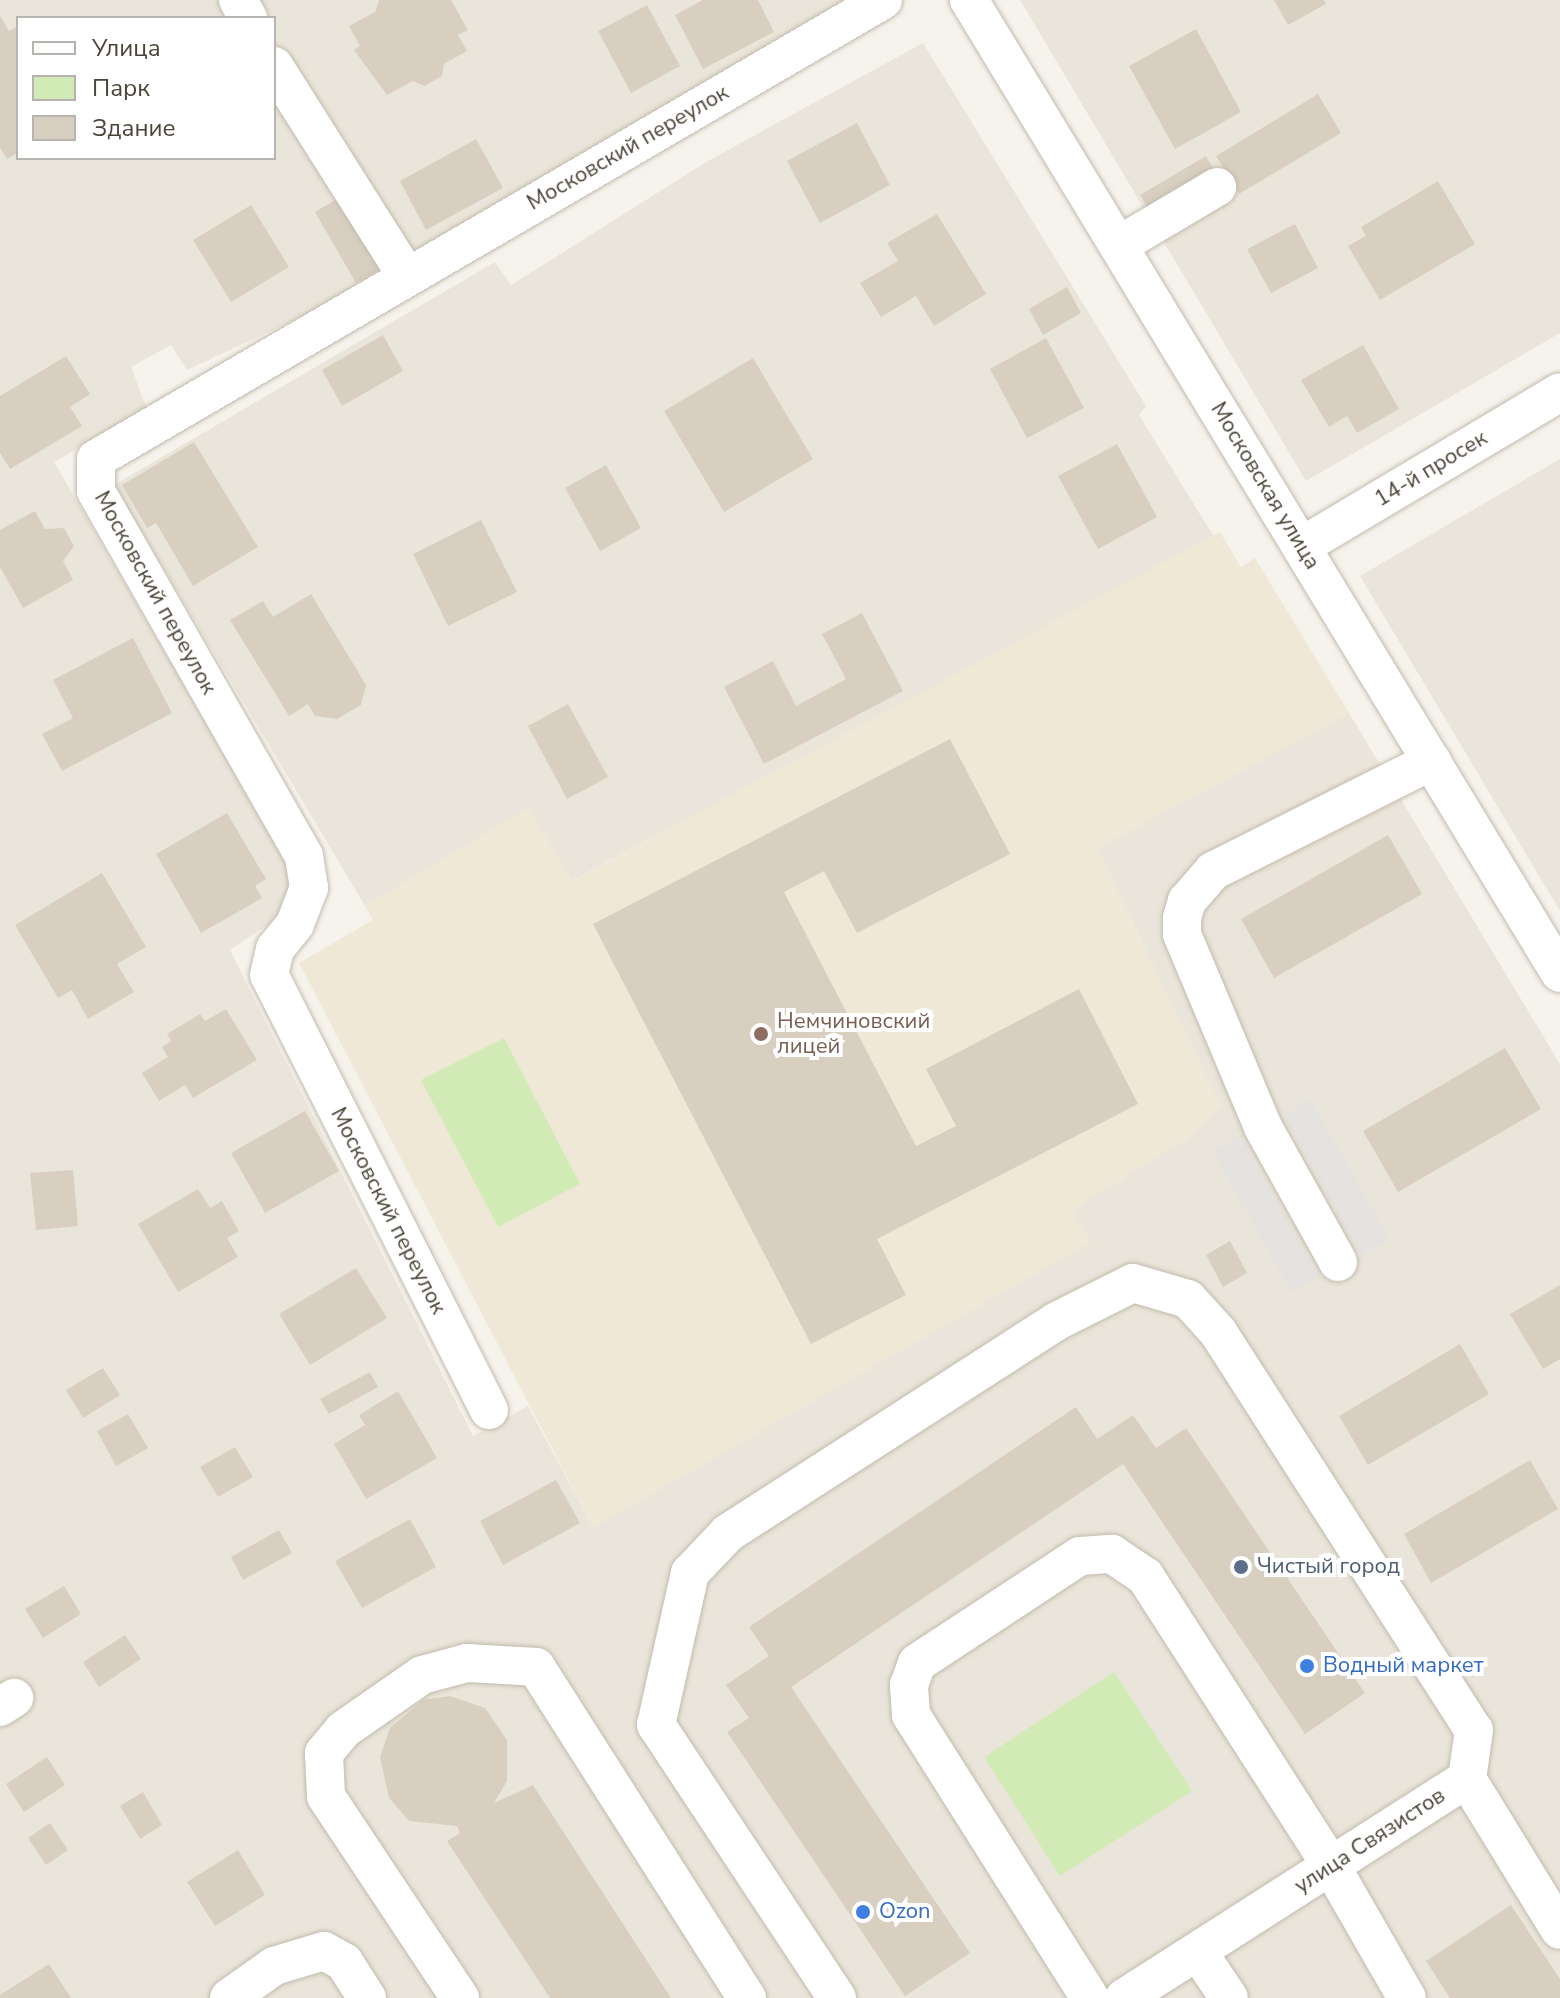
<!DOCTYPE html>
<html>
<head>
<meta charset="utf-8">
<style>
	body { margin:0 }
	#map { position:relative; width:1560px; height:1998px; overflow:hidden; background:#f6f3ec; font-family:"Nunito Sans",sans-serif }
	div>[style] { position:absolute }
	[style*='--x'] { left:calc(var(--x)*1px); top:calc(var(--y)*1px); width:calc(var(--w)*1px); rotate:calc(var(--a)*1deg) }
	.residential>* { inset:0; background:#eae5da }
	.education>* { inset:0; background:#efe8d6 }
	.green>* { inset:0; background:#d2eab5 }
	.parking>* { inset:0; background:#e5e3e0 }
	.building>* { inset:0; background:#d8cfc1 }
	.roads { filter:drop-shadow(0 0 2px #c2bbae) drop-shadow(0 0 2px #c2bbae) }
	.minor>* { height:38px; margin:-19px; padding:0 19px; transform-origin:19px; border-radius:19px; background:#fff }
	.dots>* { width:22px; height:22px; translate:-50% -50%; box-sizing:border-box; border:4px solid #fff; border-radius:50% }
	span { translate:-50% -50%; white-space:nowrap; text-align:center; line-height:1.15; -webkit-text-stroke:8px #fff; paint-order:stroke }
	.street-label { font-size:22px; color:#4b4439 }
	.education-label { font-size:22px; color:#785e54 }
	.left { translate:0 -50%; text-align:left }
	.service-label { font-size:22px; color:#4e5e75 }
	.shop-label { font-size:22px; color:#366cbe }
	.legend { position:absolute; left:16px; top:16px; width:260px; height:144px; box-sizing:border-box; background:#fff; border:2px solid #b7b4b0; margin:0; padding:10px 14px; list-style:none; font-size:24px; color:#4b4439 }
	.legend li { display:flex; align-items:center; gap:16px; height:40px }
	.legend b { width:40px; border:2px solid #b7b4b0 }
</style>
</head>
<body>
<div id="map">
	<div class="residential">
		<div style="clip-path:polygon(evenodd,0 0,848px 0,358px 290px,187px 370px,171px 345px,131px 367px,147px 409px,54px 462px,295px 876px,285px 913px,230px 950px,473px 1436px,528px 1406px,593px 1527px,1090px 1242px,1071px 1210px,1200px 1130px,1220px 1105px,1097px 848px,1349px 713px,1560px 1064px,1560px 1998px,0 1998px,0 0,18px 18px,274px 18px,274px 158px,18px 158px,18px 18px)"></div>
		<div style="clip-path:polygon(1020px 0,1560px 0,1560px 333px,1306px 481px)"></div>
		<div style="clip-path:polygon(923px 43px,1146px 406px,1139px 415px,1214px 537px,571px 881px,529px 808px,365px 906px,114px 485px,495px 262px,511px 285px,708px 161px)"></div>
		<div style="clip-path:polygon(1560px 459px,1560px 911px,1360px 576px)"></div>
	</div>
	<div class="education">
		<div style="clip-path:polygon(1220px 532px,1241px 567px,1255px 558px,1349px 713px,1097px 848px,1220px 1105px,1200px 1130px,1071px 1210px,1090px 1242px,593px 1527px,299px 963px,373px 920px,365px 906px,529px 807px,572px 881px)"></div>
	</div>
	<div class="green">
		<div style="clip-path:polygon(504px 1038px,580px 1184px,498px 1227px,421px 1080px)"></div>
		<div style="clip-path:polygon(1114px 1672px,1192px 1791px,1060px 1876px,984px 1757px)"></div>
	</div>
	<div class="parking">
		<div style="clip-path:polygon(1311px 1099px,1390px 1240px,1361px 1255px,1283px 1115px)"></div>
		<div style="clip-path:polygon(1240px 1136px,1319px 1276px,1291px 1292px,1212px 1151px)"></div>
	</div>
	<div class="building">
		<div style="clip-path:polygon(379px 0,451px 0,468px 30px,458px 35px,467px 51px,444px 64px,442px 76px,424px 86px,413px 81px,387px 95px,354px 50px,360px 46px,349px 26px,375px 12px)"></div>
		<div style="clip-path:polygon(703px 0,758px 0,774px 32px,703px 69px,675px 15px)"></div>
		<div style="clip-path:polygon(1274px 0,1324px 0,1326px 4px,1288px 25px)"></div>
		<div style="clip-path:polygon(647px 5px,680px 66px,631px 93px,598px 31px)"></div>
		<div style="clip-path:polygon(0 16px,9px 31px,18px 26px,18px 153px,7px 159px,0 148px)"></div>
		<div style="clip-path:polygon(1196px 29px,1241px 112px,1175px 149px,1129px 66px)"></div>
		<div style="clip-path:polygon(1318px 94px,1341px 133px,1239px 194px,1216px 156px)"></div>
		<div style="clip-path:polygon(857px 123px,890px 185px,820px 223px,787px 161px)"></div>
		<div style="clip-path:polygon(476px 139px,503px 188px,426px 230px,400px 181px)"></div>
		<div style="clip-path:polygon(1206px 156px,1215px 172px,1149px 210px,1140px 195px)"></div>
		<div style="clip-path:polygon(1438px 181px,1475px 244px,1380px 300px,1348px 246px,1366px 236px,1361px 227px)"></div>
		<div style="clip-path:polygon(347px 193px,387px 265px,356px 283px,315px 212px)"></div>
		<div style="clip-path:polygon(251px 205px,289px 267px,231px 302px,193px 240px)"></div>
		<div style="clip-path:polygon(937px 214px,986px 294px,934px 326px,916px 296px,881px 317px,860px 283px,898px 261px,887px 243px)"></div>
		<div style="clip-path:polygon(1295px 224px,1318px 268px,1271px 293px,1247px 249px)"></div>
		<div style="clip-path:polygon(1067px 287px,1081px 313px,1043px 335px,1029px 309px)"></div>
		<div style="clip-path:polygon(383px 335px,403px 371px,342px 406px,322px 370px)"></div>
		<div style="clip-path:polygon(1046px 338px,1084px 408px,1027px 438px,990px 369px)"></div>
		<div style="clip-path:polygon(1363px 345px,1399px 409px,1357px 433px,1347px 416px,1329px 427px,1301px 380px)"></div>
		<div style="clip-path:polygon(66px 356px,90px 394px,70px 407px,82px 426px,10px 469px,0 453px,0 396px)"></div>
		<div style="clip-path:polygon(753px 358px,813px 459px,724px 512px,664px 411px)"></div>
		<div style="clip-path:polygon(194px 442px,258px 547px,193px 586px,156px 523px,147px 528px,122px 485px)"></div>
		<div style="clip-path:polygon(1117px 444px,1157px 517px,1098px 549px,1058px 476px)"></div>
		<div style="clip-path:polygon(606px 465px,641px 528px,600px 551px,565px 488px)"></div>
		<div style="clip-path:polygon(35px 511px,45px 529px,64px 528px,74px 546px,63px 561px,73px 580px,23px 608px,0 567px,0 530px)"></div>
		<div style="clip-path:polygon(481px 520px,517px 592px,448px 626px,413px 554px)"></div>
		<div style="clip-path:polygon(311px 594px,366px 685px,361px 705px,337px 719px,315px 716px,308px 704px,289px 716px,230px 620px,263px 601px,273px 617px)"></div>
		<div style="clip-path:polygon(862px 613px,903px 691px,764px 764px,724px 687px,773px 661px,796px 706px,846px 679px,822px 634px)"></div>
		<div style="clip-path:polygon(133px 638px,172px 713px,62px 771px,42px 734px,73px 718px,53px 680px)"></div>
		<div style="clip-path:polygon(568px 704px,608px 777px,567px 799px,528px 726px)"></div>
		<div style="clip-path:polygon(950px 739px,1010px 854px,857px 933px,824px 871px,784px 892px,916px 1146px,956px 1126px,926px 1069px,1079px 989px,1138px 1104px,877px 1239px,906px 1295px,811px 1344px,593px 924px)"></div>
		<div style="clip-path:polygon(227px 813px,266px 879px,255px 886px,262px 898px,201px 933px,156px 854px)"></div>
		<div style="clip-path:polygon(1388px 835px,1422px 894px,1274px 978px,1241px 919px)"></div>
		<div style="clip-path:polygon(102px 873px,146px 947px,117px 964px,134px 992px,88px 1019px,72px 990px,58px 998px,15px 925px)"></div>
		<div style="clip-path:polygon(226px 1009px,257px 1060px,193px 1098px,185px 1085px,159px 1101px,142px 1073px,168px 1057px,162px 1047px,171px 1041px,167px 1034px,200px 1014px,205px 1021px)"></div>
		<div style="clip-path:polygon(1505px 1048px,1541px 1109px,1398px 1192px,1363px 1131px)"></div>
		<div style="clip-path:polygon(305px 1111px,339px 1171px,265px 1213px,231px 1153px)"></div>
		<div style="clip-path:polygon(73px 1170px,78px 1226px,36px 1230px,30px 1173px)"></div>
		<div style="clip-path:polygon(198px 1189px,210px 1208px,222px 1201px,239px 1231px,227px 1238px,238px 1257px,178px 1292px,138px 1224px)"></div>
		<div style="clip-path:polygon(1230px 1241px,1247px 1273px,1223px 1287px,1206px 1255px)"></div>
		<div style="clip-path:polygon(356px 1268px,387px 1318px,310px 1365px,279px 1314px)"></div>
		<div style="clip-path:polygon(1560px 1285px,1560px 1359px,1543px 1369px,1510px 1314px)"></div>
		<div style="clip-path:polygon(1460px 1344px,1489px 1394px,1368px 1465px,1339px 1416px)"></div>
		<div style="clip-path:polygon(103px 1368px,120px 1395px,83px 1418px,66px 1390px)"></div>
		<div style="clip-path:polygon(370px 1372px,378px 1387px,329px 1414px,320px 1399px)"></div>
		<div style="clip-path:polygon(398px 1391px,437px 1458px,366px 1499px,334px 1444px,365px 1425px,359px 1415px)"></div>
		<div style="clip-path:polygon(1076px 1407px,1097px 1439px,1133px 1415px,1156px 1448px,1186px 1428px,1365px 1693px,1305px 1734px,1123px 1464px,791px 1687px,970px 1953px,905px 1996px,727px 1732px,749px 1718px,726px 1685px,769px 1656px,749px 1627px)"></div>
		<div style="clip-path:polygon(128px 1414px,148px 1448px,116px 1466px,97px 1431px)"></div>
		<div style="clip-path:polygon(235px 1447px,253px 1477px,218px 1497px,200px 1467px)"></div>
		<div style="clip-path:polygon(1530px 1460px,1558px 1509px,1431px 1583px,1404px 1534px)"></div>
		<div style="clip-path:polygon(556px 1480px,580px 1523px,503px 1565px,480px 1521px)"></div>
		<div style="clip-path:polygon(410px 1519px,436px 1567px,362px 1608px,335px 1561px)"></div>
		<div style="clip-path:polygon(279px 1530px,292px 1553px,243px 1580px,231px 1557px)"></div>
		<div style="clip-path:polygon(64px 1586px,81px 1614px,43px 1638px,25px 1609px)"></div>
		<div style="clip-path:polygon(125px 1635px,141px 1659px,99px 1687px,83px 1662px)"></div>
		<div style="clip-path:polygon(450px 1696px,485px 1708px,507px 1740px,507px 1781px,494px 1803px,533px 1785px,671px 1998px,550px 1998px,447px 1841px,460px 1833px,457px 1826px,409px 1821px,389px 1798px,380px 1757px,390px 1728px,423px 1700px)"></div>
		<div style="clip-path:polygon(47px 1757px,65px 1785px,24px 1812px,6px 1784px)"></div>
		<div style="clip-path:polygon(143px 1792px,162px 1825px,140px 1839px,120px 1806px)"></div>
		<div style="clip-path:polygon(50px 1823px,68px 1850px,46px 1865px,28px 1838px)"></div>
		<div style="clip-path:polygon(238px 1850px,265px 1895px,215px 1926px,187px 1882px)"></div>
		<div style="clip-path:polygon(1511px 1905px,1560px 1979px,1560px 1998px,1450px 1998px,1426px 1961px)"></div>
		<div style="clip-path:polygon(49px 1964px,71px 1998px,0 1998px,0 1995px)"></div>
	</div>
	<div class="roads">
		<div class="minor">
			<div style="--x:238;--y:0;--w:21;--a:61"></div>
			<div style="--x:969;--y:0;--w:1138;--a:58.73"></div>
			<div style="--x:274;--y:66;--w:249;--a:57.7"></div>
			<div style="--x:1119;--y:245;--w:114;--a:-30.6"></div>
			<div style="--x:1302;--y:546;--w:300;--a:-30.8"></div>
			<div style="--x:1338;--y:1262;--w:154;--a:-119.1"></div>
			<div style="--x:1263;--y:1127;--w:209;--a:-112.8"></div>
			<div style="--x:1182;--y:934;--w:16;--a:-90"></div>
			<div style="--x:1182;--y:918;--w:18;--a:-74"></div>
			<div style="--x:1187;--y:901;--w:40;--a:-49"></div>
			<div style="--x:1213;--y:871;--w:245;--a:-26.7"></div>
			<div style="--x:489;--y:1410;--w:487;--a:-116.8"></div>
			<div style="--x:269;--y:975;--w:27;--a:-77"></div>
			<div style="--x:275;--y:949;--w:32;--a:-51"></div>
			<div style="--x:295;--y:924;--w:39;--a:-69"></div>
			<div style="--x:309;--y:888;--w:32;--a:-99"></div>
			<div style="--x:304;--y:856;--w:420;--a:-119.7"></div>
			<div style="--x:96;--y:491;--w:32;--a:-90"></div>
			<div style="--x:96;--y:459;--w:911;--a:-30.25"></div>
			<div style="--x:0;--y:1707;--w:17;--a:-33"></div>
			<div style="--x:1467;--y:1779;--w:177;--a:58.4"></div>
			<div style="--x:1198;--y:1952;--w:55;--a:56"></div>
			<div style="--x:229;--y:1998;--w:55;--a:-35.4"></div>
			<div style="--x:274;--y:1966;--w:52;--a:-16.7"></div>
			<div style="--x:324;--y:1951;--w:23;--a:29"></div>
			<div style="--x:344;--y:1962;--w:43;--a:57.4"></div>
			<div style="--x:460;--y:1998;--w:242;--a:-123.6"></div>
			<div style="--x:326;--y:1796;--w:43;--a:-92.7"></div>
			<div style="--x:324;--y:1753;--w:30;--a:-50"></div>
			<div style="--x:343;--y:1730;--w:96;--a:-34.8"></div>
			<div style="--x:422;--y:1675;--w:47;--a:-14.9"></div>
			<div style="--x:467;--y:1663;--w:69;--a:3.3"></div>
			<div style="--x:536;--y:1667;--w:393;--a:57.5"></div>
			<div style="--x:837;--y:1998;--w:328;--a:-123.5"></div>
			<div style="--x:656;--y:1725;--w:156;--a:-77.4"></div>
			<div style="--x:690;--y:1573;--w:55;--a:-46.5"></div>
			<div style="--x:728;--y:1533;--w:389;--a:-32.8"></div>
			<div style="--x:1055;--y:1322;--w:87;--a:-26.6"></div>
			<div style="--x:1133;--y:1283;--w:57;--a:16.2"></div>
			<div style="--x:1188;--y:1299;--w:45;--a:47.7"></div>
			<div style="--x:1218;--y:1332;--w:473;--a:57.3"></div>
			<div style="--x:1474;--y:1730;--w:49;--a:98.1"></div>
			<div style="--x:1090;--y:1998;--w:335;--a:-122.3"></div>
			<div style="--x:911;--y:1715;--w:30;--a:-94"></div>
			<div style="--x:909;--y:1685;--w:23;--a:-70"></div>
			<div style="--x:917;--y:1663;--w:195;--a:-33.3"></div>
			<div style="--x:1080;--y:1556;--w:32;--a:-4"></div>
			<div style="--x:1112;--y:1554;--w:40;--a:34"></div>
			<div style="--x:1145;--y:1576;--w:345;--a:57.3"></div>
			<div style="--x:1331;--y:1866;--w:152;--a:60.1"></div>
			<div style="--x:1124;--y:1998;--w:407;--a:-32.6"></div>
		</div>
	</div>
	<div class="dots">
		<div style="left:761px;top:1034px;background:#8d6e63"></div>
		<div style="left:1241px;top:1567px;background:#5c6f8a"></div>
		<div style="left:1307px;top:1666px;background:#3f7fe0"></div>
		<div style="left:863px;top:1912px;background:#3f7fe0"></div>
	</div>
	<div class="street-label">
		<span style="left:628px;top:148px;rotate:-30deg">Московский переулок</span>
		<span style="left:1431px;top:469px;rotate:-31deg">14-й просек</span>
		<span style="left:1265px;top:486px;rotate:59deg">Московская улица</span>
		<span style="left:155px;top:593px;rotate:61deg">Московский переулок</span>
		<span style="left:388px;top:1211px;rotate:63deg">Московский переулок</span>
		<span style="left:1370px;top:1841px;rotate:-33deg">улица Связистов</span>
	</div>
	<div class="education-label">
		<span class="left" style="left:777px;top:1034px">Немчиновский<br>лицей</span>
	</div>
	<div class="service-label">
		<span class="left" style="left:1257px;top:1567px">Чистый город</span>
	</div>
	<div class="shop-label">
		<span class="left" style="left:1323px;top:1666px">Водный маркет</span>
		<span class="left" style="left:879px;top:1912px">Ozon</span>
	</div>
	<ul class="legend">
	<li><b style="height:10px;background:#fff"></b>Улица</li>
	<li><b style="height:22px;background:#d2eab5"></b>Парк</li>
	<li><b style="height:22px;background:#d8cfc1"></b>Здание</li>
	</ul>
</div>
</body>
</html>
